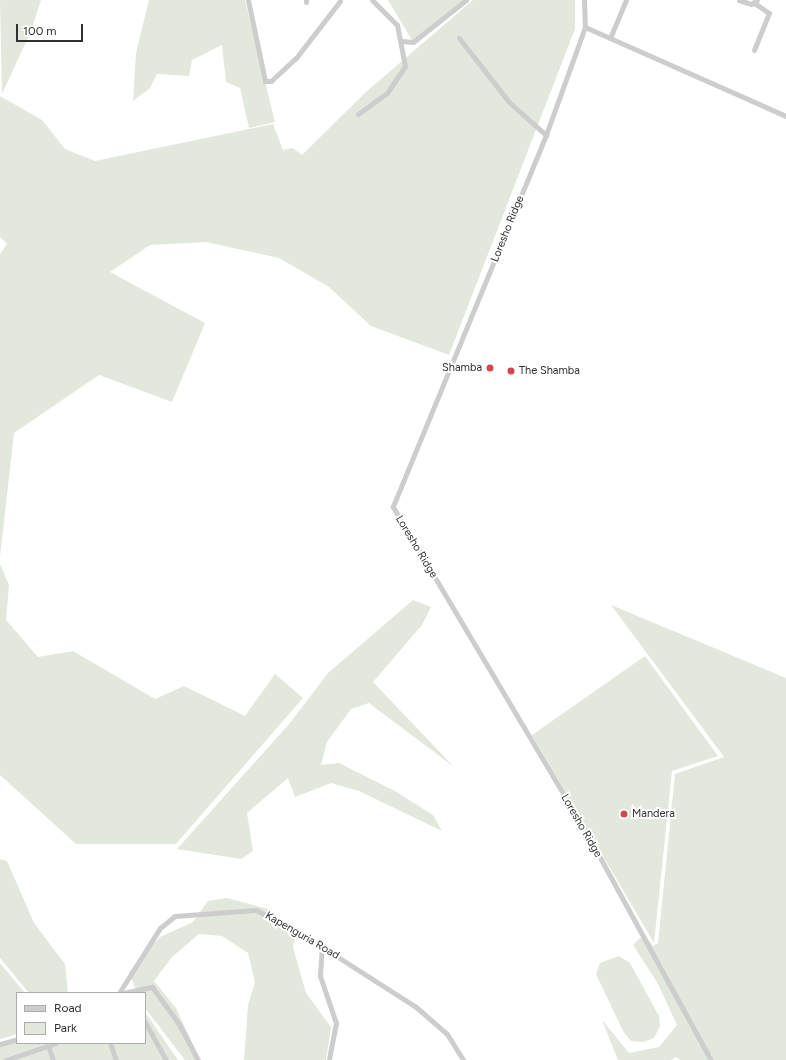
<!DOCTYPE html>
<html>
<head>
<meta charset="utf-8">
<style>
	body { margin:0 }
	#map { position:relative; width:786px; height:1060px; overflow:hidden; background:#fff; font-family:Figtree,sans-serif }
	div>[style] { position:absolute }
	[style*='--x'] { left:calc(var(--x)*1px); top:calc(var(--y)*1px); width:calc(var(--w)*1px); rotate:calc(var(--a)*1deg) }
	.green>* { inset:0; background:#e3e8dd }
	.minor>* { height:5px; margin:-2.5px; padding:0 2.5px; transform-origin:2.5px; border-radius:2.5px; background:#cdcdcd }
	.dots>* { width:11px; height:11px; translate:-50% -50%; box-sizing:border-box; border:2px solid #fff; border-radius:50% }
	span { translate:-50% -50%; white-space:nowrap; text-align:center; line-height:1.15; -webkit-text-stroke:4px #fff; paint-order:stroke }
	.street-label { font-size:11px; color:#303030 }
	.poi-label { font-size:11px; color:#303030 }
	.right { translate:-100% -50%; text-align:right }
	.left { translate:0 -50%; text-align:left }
	.legend { position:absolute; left:16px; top:992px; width:130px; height:52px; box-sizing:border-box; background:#fff; border:1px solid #acacac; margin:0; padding:5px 7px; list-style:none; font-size:12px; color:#303030 }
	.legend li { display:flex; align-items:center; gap:8px; height:20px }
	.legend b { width:20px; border:1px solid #acacac }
	.scale { position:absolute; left:16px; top:24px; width:67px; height:18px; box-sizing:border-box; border:2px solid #303030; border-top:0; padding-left:5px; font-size:12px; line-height:14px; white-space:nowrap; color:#303030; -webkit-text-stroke:3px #fff; paint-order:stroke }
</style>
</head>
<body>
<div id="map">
	<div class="green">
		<div style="clip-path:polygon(0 0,41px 0,31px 31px,2px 94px)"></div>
		<div style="clip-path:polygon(149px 0,245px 0,275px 122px,249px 128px,240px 88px,226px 82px,222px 45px,192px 60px,189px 76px,157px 74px,150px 88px,133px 101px,136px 53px)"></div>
		<div style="clip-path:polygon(388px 0,464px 0,413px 42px)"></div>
		<div style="clip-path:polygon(473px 0,575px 0,575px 29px,449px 355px,371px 326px,329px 287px,279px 258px,206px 242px,150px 245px,110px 272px,205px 323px,172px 402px,99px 375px,14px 433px,0 557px,0 254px,7px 244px,0 237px,0 96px,42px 120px,65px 149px,95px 161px,273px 124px,283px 150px,293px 148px,302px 155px,366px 92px)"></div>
		<div style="clip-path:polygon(0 564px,9px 585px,6px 620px,38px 657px,73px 651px,155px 699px,184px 686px,245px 716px,275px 674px,303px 698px,176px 844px,76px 844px,0 775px)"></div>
		<div style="clip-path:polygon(413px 600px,431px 607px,422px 625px,373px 682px,454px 767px,369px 703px,351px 709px,327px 742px,321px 765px,339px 763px,395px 791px,433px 815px,442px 831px,359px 791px,331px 783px,295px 797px,288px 778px,247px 813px,253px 851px,241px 859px,177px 849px,290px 723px,328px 673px)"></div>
		<div style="clip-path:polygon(611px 605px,786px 678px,786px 1060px,713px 1060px,711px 1053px,709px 1060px,680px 1060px,676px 1057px,671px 1060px,618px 1060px,602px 1020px,629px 1053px,659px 1047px,677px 1025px,657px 982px,633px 945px,640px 938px,647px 938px,653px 946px,658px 943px,675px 774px,724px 757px)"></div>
		<div style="clip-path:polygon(645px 656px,718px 756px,672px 771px,654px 943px,532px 735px)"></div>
		<div style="clip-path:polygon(0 859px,7px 861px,34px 923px,65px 964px,68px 993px,29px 993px,0 958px)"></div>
		<div style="clip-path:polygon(227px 898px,268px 909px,297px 929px,293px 947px,306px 993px,331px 1027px,326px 1060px,244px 1060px,248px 1005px,255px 982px,248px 953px,222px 936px,199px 934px,172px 957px,154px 981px,176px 1008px,200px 1060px,185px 1060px,145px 1008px,145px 993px,137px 993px,129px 972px,160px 937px,193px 922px,208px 901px)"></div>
		<div style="clip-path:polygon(619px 956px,630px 963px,659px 1016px,660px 1026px,654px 1038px,643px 1042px,631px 1041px,623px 1031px,596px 974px,600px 963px)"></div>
		<div style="clip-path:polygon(0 963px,25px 993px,17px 993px,17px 1034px,0 1039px)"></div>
		<div style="clip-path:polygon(145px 1012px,178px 1060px,0 1060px,0 1046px,17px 1041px,145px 1043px)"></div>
	</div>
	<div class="minor">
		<div style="--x:248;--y:0;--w:83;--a:78.1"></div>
		<div style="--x:265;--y:81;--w:6;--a:0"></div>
		<div style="--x:271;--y:81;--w:34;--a:-43"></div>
		<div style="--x:296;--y:58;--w:72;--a:-52.3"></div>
		<div style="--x:584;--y:0;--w:27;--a:88"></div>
		<div style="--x:585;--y:27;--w:115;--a:109.9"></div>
		<div style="--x:546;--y:135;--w:402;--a:112.4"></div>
		<div style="--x:393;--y:507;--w:378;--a:59.3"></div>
		<div style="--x:586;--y:832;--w:260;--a:61.3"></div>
		<div style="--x:739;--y:0;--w:13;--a:18"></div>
		<div style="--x:751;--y:4;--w:7;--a:-34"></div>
		<div style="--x:306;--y:2;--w:2;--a:-90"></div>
		<div style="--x:585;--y:27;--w:220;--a:23.9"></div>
		<div style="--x:459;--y:38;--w:81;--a:52"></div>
		<div style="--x:509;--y:102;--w:50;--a:41.7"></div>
		<div style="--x:610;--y:38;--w:41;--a:-67.2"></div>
		<div style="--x:402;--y:41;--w:11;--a:5"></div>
		<div style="--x:413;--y:42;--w:68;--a:-38.4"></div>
		<div style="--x:754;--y:50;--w:40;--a:-68"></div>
		<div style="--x:769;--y:13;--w:18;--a:-146"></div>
		<div style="--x:358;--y:114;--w:36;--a:-36"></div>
		<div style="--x:387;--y:93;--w:32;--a:-56"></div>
		<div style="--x:405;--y:66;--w:42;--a:-101"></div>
		<div style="--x:397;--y:25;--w:35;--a:-135"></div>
		<div style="--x:322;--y:946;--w:30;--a:94"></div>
		<div style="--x:320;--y:976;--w:50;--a:71.2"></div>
		<div style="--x:336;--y:1023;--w:38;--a:101"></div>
		<div style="--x:119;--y:993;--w:77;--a:-57.8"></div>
		<div style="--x:160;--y:928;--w:19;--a:-39"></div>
		<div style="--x:175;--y:916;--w:81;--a:-4.2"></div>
		<div style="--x:256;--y:910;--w:55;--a:28"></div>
		<div style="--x:305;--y:936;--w:132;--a:32.6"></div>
		<div style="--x:416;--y:1007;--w:41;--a:41.1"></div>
		<div style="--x:447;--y:1034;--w:31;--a:58"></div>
		<div style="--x:123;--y:993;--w:30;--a:-12"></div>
		<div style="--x:152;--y:987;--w:46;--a:53.9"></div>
		<div style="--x:179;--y:1024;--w:41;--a:62.2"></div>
		<div style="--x:145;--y:1022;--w:43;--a:61.1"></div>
		<div style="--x:110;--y:1043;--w:18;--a:71"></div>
		<div style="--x:0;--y:1044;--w:18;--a:-16"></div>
		<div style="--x:48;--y:1046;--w:15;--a:70"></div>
		<div style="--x:6;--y:1060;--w:53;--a:-18.8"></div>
	</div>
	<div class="dots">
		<div style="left:490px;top:368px;background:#d0494f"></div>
		<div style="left:511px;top:371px;background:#d0494f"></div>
		<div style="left:624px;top:814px;background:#d0494f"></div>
	</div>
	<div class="street-label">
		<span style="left:508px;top:229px;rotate:-68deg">Loresho Ridge</span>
		<span style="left:416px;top:547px;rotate:59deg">Loresho Ridge</span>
		<span style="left:581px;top:826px;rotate:60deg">Loresho Ridge</span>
		<span style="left:302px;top:936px;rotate:30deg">Kapenguria Road</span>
	</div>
	<div class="poi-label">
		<span class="right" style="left:482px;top:368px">Shamba</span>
		<span class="left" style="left:519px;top:371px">The Shamba</span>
		<span class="left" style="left:632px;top:814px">Mandera</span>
	</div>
	<ul class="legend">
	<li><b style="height:5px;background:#cdcdcd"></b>Road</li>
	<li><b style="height:11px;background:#e3e8dd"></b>Park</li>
	</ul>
	<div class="scale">100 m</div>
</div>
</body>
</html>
